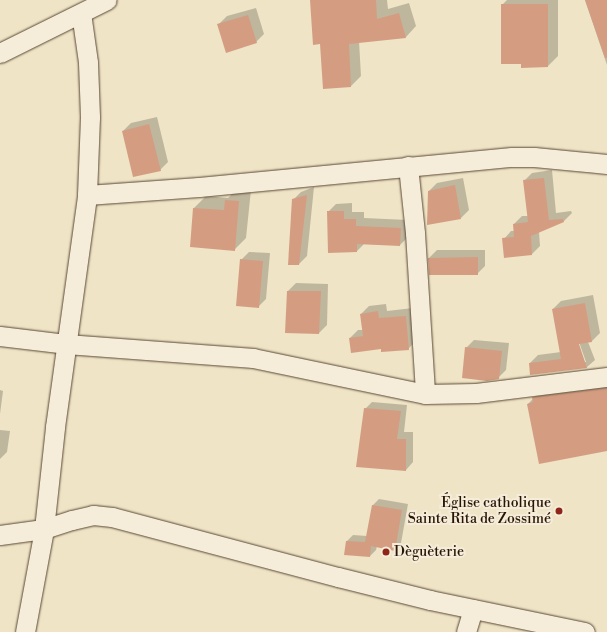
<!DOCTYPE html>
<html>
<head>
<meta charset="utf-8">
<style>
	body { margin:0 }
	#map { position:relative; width:607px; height:632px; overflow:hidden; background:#efe4c6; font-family:"Libre Bodoni",serif }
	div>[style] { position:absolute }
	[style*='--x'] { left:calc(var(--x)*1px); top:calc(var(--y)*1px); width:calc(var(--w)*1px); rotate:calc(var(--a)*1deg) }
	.shadow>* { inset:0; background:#0003 }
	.building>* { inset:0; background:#d49d81 }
	.roads { filter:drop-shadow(0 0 1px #594834) drop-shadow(0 0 1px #594834) }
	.minor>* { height:19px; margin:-9.5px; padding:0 9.5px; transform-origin:9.5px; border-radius:9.5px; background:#f5edda }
	.dots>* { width:11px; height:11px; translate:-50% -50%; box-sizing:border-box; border:2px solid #f5edda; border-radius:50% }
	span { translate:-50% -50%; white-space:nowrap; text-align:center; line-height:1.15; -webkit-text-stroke:4px #f5edda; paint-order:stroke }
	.poi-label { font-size:14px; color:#271403 }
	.right { translate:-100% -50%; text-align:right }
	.left { translate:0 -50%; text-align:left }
</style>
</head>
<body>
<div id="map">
	<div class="shadow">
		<div style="clip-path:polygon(311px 0,387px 0,388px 9px,409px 3px,416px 26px,406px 37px,359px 41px,361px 76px,351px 86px,321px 43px)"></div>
		<div style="clip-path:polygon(507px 0,558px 0,558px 56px,548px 66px,502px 5px)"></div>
		<div style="clip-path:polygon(585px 0,607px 0,607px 65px)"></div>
		<div style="clip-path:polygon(256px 8px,264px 34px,256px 42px,219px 24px,227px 16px)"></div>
		<div style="clip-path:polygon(157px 117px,168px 162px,160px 170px,123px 131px,131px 123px)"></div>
		<div style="clip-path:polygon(552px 170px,556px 213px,571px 211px,572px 213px,564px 221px,539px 232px,540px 246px,532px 254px,505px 257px,504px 239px,511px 231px,514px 231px,514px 224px,522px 216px,528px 216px,524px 181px,532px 173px)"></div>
		<div style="clip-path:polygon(463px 178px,469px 210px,461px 218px,429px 191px,437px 183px)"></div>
		<div style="clip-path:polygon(314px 187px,307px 256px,299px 264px,293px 200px,301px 192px)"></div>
		<div style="clip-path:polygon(238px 188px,251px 190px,246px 238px,234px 250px,194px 208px,206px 196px,228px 198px)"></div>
		<div style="clip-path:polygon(352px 203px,352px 212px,364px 212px,364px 218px,408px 220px,408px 237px,400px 245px,364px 244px,357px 251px,328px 212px,336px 204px)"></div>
		<div style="clip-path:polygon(437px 250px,485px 250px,485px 266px,477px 274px,430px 274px,429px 258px)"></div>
		<div style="clip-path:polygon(249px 252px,270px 253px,266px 299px,258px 307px,241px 260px)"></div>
		<div style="clip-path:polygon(296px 283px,328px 284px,327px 325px,319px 333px,288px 291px)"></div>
		<div style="clip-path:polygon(evenodd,593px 295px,600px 333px,592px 341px,588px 342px,595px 360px,587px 367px,531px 374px,530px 363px,538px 355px,561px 352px,553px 309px,561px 301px,593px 295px,578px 339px,586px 362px,584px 362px,576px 340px,578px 339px)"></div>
		<div style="clip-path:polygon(386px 304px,387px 311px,413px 308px,416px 341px,408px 349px,382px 348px,350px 338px,358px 330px,363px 330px,361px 314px,369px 306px)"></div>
		<div style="clip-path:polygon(474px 340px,509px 343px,506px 370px,498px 378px,466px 348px)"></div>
		<div style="clip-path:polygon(607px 375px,607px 450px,528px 404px,549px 382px)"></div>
		<div style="clip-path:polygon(0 390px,3px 391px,0 414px)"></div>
		<div style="clip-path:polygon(372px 402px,407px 405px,404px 432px,413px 432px,413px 462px,406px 470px,365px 409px)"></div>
		<div style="clip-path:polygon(0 430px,10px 431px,7px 452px,0 459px)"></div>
		<div style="clip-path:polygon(379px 499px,408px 504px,401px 543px,394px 549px,377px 546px,376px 550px,370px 556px,347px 541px,353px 535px,367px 536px,373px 505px)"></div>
	</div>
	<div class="building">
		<div style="clip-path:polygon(310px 0,376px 0,377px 19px,399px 13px,406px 38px,349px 44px,351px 87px,323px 89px,320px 44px,313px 45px)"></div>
		<div style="clip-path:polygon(585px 0,607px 0,607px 58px,605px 58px)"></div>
		<div style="clip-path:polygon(501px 4px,548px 4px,548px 67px,521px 68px,521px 64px,501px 64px)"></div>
		<div style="clip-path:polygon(248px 15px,257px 43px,226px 53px,217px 24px)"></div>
		<div style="clip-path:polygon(149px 124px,161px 171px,133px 177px,122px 131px)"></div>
		<div style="clip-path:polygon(544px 178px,549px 220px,563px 219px,564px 222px,531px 236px,532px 255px,504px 258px,502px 238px,514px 237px,513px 224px,528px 222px,523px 180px)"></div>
		<div style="clip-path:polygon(455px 185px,461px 219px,427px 225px,428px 191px)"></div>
		<div style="clip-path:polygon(307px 195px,299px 265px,288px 265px,292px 199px)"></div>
		<div style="clip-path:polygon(225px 200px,239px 201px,235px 251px,190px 247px,193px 208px,224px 210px)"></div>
		<div style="clip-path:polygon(327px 211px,344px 211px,344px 219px,356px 219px,356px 226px,401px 228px,400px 246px,357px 244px,357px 252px,328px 253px)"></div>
		<div style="clip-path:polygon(478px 257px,478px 275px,429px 275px,428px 258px)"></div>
		<div style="clip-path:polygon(240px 259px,263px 261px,259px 308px,236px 306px)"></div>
		<div style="clip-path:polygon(287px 291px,321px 291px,319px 334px,285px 333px)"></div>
		<div style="clip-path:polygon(585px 303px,592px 342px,579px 344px,587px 368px,530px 375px,529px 363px,561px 359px,552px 309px)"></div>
		<div style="clip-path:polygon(378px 311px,379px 318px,406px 316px,409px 350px,381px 352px,381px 349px,351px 353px,349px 338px,363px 336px,360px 314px)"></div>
		<div style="clip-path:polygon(465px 347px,502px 351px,499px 379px,487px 381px,462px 378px)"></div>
		<div style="clip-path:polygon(607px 388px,607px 451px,539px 464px,527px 404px,533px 402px,532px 397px)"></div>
		<div style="clip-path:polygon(364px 408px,401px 411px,397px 439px,406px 439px,406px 471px,356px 467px)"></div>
		<div style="clip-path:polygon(372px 505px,402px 510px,395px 551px,371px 546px,370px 557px,344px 555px,346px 541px,365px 542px)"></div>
	</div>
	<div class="roads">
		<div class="minor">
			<div style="--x:0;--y:53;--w:119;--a:-26.4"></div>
			<div style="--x:408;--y:166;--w:67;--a:84"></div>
			<div style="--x:415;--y:233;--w:161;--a:86.4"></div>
			<div style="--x:87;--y:195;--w:112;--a:-4.1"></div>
			<div style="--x:199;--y:187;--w:314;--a:-5.5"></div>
			<div style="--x:512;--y:157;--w:22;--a:0"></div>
			<div style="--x:534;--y:157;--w:73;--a:5.5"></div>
			<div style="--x:0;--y:336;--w:66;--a:6.9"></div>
			<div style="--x:66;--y:344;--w:188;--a:4.3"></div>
			<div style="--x:253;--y:358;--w:176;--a:11.8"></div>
			<div style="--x:425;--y:394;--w:51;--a:-1.1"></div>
			<div style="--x:476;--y:393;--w:132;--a:-7"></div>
			<div style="--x:0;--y:535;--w:44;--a:-7.8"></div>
			<div style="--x:44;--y:529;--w:29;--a:-18"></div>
			<div style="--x:72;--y:520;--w:22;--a:-13"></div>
			<div style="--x:93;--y:515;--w:19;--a:6"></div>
			<div style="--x:112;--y:517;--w:234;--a:14.9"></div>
			<div style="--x:338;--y:577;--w:95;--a:14"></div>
			<div style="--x:430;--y:600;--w:158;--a:11.7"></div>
			<div style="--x:25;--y:632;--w:105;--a:-79.5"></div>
			<div style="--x:44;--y:529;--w:103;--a:-83.8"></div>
			<div style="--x:55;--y:427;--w:234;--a:-82.1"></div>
			<div style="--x:87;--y:195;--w:78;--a:-87.8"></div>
			<div style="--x:90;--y:117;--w:55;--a:-92.1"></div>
			<div style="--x:88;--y:62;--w:49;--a:-98.1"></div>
			<div style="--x:466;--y:632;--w:24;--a:-73"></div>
		</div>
	</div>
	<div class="dots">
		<div style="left:559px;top:511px;background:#8f2418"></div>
		<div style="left:386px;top:552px;background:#8f2418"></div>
	</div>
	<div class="poi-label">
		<span class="right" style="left:551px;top:511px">Église catholique<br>Sainte Rita de Zossimé</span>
		<span class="left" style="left:394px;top:552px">Dèguèterie</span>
	</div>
</div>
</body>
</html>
